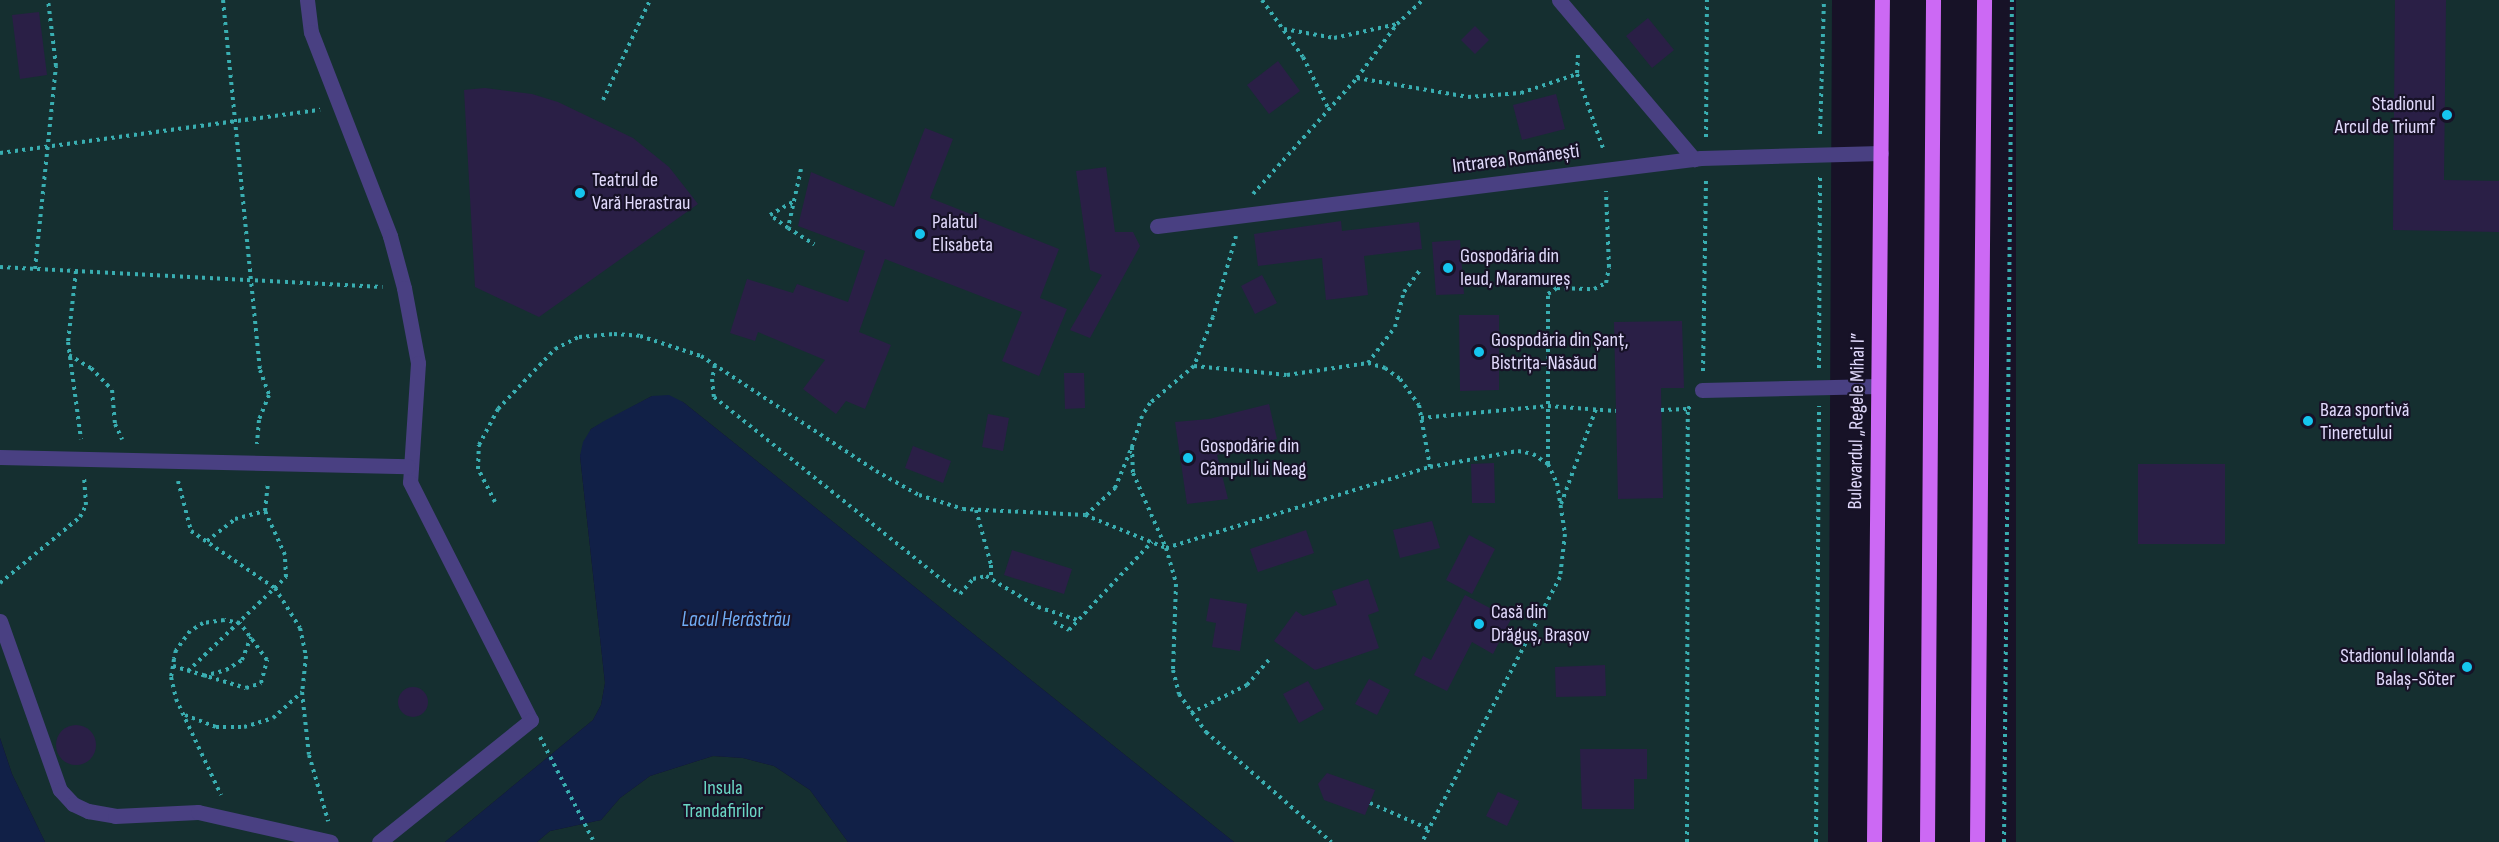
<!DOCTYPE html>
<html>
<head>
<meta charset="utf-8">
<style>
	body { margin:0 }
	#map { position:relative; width:2499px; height:842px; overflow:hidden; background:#171227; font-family:"Sofia Sans Condensed",sans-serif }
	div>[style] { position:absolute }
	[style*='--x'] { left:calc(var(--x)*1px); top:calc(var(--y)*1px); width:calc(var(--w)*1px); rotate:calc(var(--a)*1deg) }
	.green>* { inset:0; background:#152f30 }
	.water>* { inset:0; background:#112047 }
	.building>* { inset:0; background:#2a1f46 }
	.round { border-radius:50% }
	.path>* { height:4px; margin-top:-2px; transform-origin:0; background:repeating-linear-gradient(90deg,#39aeb1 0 3px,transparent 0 7.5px) }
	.service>* { height:15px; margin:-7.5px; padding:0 7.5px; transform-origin:7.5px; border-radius:7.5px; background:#494082 }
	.pedestrian>* { height:15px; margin:-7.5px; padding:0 7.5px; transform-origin:7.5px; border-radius:7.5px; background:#494082 }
	.primary>* { height:15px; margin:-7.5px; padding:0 7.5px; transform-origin:7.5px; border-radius:7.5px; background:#cc69f4 }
	.dots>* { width:16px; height:16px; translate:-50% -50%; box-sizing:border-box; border:3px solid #171227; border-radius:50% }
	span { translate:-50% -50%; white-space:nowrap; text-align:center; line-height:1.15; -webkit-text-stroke:4.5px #171227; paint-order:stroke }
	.poi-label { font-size:20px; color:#e1dafc }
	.right { translate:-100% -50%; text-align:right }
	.left { translate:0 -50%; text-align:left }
	.street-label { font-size:20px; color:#e1dafc }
	.park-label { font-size:20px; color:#6bd8c6 }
	.water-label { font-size:21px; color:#70acf5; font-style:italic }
</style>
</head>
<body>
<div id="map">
	<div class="green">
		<div style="clip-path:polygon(0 0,1832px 0,1828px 842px,1234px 842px,683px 402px,652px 396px,591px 429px,580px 456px,605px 683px,601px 705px,593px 720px,445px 842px,45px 842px,12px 774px,0 738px)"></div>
		<div style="clip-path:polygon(2016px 0,2499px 0,2499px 842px,2016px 842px)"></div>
		<div style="clip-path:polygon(713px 756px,743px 758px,774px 766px,810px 790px,848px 842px,537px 842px,550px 831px,601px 820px,620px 798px,650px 776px)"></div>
	</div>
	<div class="water">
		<div style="clip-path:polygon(669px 395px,683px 402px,1234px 842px,848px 842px,810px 790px,774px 766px,743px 758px,713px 756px,650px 776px,620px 798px,601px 820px,550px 831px,537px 842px,445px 842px,593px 720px,601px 705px,605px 683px,580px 456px,583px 442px,591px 429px,604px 421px,652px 396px)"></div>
		<div style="clip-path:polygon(0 738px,12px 774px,45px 842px,0 842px)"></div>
	</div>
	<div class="building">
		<div style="clip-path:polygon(2395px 0,2446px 0,2444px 180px,2499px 181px,2499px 232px,2393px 230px)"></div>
		<div style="clip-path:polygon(39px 12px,47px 75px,20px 79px,12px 15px)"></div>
		<div style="clip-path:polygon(1648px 18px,1674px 50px,1652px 68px,1626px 36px)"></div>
		<div style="clip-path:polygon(1475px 26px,1489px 40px,1475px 54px,1461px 40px)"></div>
		<div style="clip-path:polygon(1278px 61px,1300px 91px,1269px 114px,1247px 85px)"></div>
		<div style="clip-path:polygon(485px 88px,532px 94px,558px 102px,633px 138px,669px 167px,698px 204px,539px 317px,475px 287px,464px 90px)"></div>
		<div style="clip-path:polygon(1556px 94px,1565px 129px,1522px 140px,1513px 105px)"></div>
		<div style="clip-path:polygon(925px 128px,953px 139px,930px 198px,1059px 249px,1040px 298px,1067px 309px,1039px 376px,1002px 361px,1022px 312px,885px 259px,859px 332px,891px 345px,865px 409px,846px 401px,836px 414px,803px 389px,825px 360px,758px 332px,755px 341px,730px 333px,747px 279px,793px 293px,797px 284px,848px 302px,865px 251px,798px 226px,811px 172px,894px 207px)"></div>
		<div style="clip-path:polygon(1106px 167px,1115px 232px,1133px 232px,1140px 246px,1090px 338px,1070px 330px,1102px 275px,1090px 270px,1076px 171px)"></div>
		<div style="clip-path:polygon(1341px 221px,1342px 231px,1419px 222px,1422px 249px,1364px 256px,1368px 295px,1326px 300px,1322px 258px,1258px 266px,1254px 234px)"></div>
		<div style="clip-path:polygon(1460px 240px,1464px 294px,1436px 295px,1432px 242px)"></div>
		<div style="clip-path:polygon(1262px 275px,1277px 303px,1255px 314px,1241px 286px)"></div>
		<div style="clip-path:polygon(1459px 315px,1499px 315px,1499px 390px,1460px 391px)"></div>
		<div style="clip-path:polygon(1682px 321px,1684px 388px,1661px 388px,1663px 498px,1618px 499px,1614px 322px)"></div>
		<div style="clip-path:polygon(1064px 373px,1084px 373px,1085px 408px,1065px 409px)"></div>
		<div style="clip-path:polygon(1269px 404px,1277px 439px,1217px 455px,1228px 499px,1187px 504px,1175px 422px,1209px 419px)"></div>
		<div style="clip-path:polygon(988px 414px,1009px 418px,1003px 451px,982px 447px)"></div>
		<div style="clip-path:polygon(913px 446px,951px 461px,943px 483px,905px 468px)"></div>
		<div style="clip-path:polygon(1494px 463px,1495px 503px,1472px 503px,1471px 464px)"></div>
		<div style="clip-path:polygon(2138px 464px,2225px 464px,2225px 544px,2138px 544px)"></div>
		<div style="clip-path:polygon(1432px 521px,1440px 548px,1400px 558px,1393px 530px)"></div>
		<div style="clip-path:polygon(1306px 530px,1314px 553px,1258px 572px,1250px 549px)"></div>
		<div style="clip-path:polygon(1469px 535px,1495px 549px,1472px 594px,1446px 580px)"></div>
		<div style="clip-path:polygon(1012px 550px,1072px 569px,1064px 594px,1004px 575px)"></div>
		<div style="clip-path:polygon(1368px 579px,1379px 611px,1368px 615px,1379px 648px,1315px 670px,1274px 641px,1296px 611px,1303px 616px,1337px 605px,1332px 591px)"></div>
		<div style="clip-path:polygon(1465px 595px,1511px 619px,1493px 654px,1472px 642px,1447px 691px,1414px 675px,1423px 656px,1431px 660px)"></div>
		<div style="clip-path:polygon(1210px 598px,1247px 604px,1240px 651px,1212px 647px,1216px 623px,1206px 621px)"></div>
		<div style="clip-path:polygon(1605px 665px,1606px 696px,1556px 697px,1555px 667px)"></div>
		<div style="clip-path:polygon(1369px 679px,1390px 690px,1377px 715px,1355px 704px)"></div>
		<div style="clip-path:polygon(1308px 681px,1324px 709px,1299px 723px,1283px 694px)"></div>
		<div class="round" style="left:398px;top:687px;width:30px;height:30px"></div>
		<div class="round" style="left:56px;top:725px;width:40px;height:40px"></div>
		<div style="clip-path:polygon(1580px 749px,1647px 749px,1647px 779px,1634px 779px,1634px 809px,1582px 809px)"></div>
		<div style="clip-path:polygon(1327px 773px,1375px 790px,1365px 815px,1324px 800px,1318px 784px)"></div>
		<div style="clip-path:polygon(1498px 792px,1519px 801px,1507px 826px,1486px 816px)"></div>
	</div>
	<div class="path">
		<div style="--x:223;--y:0;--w:372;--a:84.3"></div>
		<div style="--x:260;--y:370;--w:27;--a:70"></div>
		<div style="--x:269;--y:395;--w:27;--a:112"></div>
		<div style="--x:259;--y:420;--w:24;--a:95"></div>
		<div style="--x:1262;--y:0;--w:70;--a:54.3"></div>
		<div style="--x:1303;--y:57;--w:59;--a:63.9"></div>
		<div style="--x:1284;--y:29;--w:51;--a:10.2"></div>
		<div style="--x:1334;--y:38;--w:65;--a:-12.5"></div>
		<div style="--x:1578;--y:55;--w:19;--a:93"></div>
		<div style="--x:1577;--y:74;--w:82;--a:70.7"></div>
		<div style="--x:1357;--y:78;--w:67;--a:-53.5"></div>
		<div style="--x:1397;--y:24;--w:35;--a:-43"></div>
		<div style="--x:603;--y:100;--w:110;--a:-64.8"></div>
		<div style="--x:1820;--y:134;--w:134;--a:-88.3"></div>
		<div style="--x:1706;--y:137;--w:137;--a:-89.6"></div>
		<div style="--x:0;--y:153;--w:323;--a:-7.7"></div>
		<div style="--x:801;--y:169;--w:60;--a:102.4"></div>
		<div style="--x:788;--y:228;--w:31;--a:32"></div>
		<div style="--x:1253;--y:194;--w:156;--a:-48.1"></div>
		<div style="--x:1357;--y:78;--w:113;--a:9.7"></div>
		<div style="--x:1468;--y:97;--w:53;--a:-4.3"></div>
		<div style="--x:1521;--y:93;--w:59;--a:-18.7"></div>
		<div style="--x:788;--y:228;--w:22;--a:-144"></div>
		<div style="--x:770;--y:215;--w:28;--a:-30"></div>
		<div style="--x:1236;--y:236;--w:84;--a:105.9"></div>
		<div style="--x:1213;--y:317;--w:53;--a:111.2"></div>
		<div style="--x:1194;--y:366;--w:57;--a:139.9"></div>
		<div style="--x:1150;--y:403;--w:15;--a:122"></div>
		<div style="--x:1142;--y:416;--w:33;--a:108"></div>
		<div style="--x:1132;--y:447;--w:26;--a:88"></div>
		<div style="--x:1133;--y:473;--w:82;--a:66.3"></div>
		<div style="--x:1166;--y:548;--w:37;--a:74"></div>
		<div style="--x:1176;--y:584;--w:86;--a:92"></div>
		<div style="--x:1173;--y:670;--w:25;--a:76"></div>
		<div style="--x:1179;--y:694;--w:47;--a:54.6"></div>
		<div style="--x:1206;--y:732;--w:167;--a:41.3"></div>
		<div style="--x:0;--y:267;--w:383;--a:3"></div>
		<div style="--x:35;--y:269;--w:204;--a:-84.1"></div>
		<div style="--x:56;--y:66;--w:66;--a:-96.9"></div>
		<div style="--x:76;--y:271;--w:71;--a:96.4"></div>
		<div style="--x:68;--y:342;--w:98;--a:82.4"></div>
		<div style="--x:69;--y:355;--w:26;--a:31"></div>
		<div style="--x:91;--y:368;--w:30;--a:46"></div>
		<div style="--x:112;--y:390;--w:34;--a:85"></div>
		<div style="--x:115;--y:424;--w:17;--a:65"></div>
		<div style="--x:1368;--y:363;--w:45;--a:-53.1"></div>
		<div style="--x:1395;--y:327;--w:36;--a:-76"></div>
		<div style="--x:1404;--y:292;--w:29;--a:-54"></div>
		<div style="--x:715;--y:365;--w:14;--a:102"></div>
		<div style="--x:712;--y:379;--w:18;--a:84"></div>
		<div style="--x:714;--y:397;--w:315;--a:38.7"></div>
		<div style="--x:960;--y:594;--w:20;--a:-49"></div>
		<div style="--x:973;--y:579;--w:13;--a:-13"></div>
		<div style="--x:986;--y:576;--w:61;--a:30.8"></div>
		<div style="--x:1038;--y:607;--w:41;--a:18.4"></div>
		<div style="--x:1194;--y:366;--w:93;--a:5.5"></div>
		<div style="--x:1287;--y:375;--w:82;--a:-8.4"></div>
		<div style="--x:1368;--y:363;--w:18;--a:16"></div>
		<div style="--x:1385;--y:368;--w:19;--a:36"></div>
		<div style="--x:1400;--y:379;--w:32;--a:54"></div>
		<div style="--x:1419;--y:405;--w:63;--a:79.9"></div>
		<div style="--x:1819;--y:368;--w:193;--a:-89.7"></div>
		<div style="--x:1703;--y:371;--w:193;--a:-89.1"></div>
		<div style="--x:1661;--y:410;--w:27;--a:-2"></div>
		<div style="--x:1421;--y:418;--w:128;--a:-5.4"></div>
		<div style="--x:1548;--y:406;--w:68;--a:4.2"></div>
		<div style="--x:1548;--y:464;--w:170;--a:-90"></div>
		<div style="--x:1548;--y:294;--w:11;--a:-34"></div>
		<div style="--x:1557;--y:288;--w:37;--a:2"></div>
		<div style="--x:1594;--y:289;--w:13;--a:-27"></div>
		<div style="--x:1606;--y:283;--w:16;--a:-79"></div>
		<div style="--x:1609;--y:267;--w:76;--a:-92.3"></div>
		<div style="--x:178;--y:481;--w:52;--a:75.4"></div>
		<div style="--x:191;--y:531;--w:102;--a:34.2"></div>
		<div style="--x:275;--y:588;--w:47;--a:58"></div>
		<div style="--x:300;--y:628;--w:29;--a:78"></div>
		<div style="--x:306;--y:656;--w:36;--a:96"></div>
		<div style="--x:302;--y:692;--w:63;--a:83.7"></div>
		<div style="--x:309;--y:755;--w:69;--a:73.9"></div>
		<div style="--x:495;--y:502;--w:37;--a:-117"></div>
		<div style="--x:478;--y:469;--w:24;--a:-88"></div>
		<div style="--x:479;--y:445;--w:41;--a:-62.2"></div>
		<div style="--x:498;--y:409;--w:83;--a:-46.5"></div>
		<div style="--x:555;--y:349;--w:27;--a:-27"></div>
		<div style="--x:579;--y:337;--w:35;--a:-5"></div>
		<div style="--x:614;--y:334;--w:26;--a:4"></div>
		<div style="--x:640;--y:336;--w:64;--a:18.2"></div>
		<div style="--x:701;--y:356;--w:209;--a:33.3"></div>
		<div style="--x:876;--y:471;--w:49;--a:29.2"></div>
		<div style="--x:919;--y:495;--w:46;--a:17.7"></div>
		<div style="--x:963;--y:509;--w:122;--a:2.8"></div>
		<div style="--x:1085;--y:515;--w:87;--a:22.2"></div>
		<div style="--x:1166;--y:548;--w:276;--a:-17.1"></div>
		<div style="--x:1430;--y:467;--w:89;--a:-10.3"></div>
		<div style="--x:1518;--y:451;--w:15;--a:11"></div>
		<div style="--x:1533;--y:454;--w:18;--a:34"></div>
		<div style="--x:1548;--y:464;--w:21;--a:65"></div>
		<div style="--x:1557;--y:483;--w:52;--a:81.1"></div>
		<div style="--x:1565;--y:534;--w:43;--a:96.6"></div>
		<div style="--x:1560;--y:577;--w:299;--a:117.5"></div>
		<div style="--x:1561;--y:504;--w:101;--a:-69.8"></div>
		<div style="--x:976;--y:510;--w:57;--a:74.7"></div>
		<div style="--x:991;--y:565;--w:14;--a:90"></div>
		<div style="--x:1086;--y:515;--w:40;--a:-43"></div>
		<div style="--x:1115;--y:488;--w:42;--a:-67.7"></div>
		<div style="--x:207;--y:541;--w:36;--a:-38"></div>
		<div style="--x:235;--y:519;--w:31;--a:-15"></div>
		<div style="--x:0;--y:583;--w:104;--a:-39.5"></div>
		<div style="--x:80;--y:517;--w:13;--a:-63"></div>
		<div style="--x:86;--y:505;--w:26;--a:-94"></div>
		<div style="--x:1054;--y:622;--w:17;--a:28"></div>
		<div style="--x:1069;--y:630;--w:121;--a:-46.7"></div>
		<div style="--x:173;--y:666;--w:76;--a:16.8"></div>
		<div style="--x:246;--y:688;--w:16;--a:-18"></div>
		<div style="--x:261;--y:683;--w:24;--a:-75"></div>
		<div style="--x:267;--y:660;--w:46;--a:-126.1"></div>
		<div style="--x:240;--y:623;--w:16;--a:-169"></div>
		<div style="--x:224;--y:620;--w:21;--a:172"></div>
		<div style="--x:203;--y:623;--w:15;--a:148"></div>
		<div style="--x:190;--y:631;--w:24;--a:126"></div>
		<div style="--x:176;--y:650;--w:9;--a:103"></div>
		<div style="--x:174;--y:659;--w:7;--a:98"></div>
		<div style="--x:173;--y:666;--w:11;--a:100"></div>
		<div style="--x:171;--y:677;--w:23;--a:77"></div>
		<div style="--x:176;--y:699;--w:106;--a:64.9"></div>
		<div style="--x:188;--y:671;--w:136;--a:-43.8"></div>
		<div style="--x:286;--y:577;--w:22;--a:-93"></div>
		<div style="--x:285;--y:555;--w:48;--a:-114.4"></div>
		<div style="--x:265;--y:511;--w:29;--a:-84"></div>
		<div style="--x:204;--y:676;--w:23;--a:-15"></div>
		<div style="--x:226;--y:670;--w:19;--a:-32"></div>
		<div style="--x:242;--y:660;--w:25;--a:-69"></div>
		<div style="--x:1191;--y:713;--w:63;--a:-26.6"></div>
		<div style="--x:1247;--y:685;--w:37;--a:-49"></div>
		<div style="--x:185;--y:715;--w:33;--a:21"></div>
		<div style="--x:216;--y:727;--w:28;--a:0"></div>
		<div style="--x:244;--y:727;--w:30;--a:-17"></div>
		<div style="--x:273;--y:718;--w:39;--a:-42"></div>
		<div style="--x:540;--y:737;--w:118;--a:62.8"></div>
		<div style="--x:1370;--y:803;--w:64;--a:23.8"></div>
		<div style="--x:1687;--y:842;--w:433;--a:-89.9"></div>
		<div style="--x:1688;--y:409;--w:5;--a:-53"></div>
		<div style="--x:1816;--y:842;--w:436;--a:-89.6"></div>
		<div style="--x:2004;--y:842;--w:842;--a:-89.46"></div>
	</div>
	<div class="service">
		<div style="--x:1157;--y:226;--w:548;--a:-7.13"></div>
		<div style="--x:1701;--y:158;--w:180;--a:-1.6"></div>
		<div style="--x:1702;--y:390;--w:176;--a:-1.3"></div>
	</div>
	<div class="pedestrian">
		<div style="--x:307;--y:0;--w:32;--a:83"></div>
		<div style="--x:311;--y:32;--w:219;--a:68.8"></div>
		<div style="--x:390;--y:236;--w:54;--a:74.9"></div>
		<div style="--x:404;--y:288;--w:76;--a:79.4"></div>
		<div style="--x:418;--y:363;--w:119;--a:93.8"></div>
		<div style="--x:410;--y:482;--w:267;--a:63.1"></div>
		<div style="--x:531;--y:720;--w:195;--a:141.2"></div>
		<div style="--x:1559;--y:0;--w:209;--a:49.7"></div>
		<div style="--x:0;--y:457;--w:408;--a:1.3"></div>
		<div style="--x:0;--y:621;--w:179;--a:70.5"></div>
		<div style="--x:60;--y:790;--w:19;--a:47"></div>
		<div style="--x:73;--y:804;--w:17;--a:25"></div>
		<div style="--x:88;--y:811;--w:27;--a:10"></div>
		<div style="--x:115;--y:816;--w:83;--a:-2.8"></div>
		<div style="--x:198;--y:812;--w:136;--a:12.7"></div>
	</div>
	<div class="primary">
		<div style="--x:1874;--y:842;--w:842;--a:-89.46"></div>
		<div style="--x:1927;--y:842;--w:842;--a:-89.59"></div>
		<div style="--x:1977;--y:842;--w:842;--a:-89.52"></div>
	</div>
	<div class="dots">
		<div style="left:2447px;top:115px;background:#15c5ee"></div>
		<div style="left:580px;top:193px;background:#15c5ee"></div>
		<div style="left:920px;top:234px;background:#15c5ee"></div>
		<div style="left:1448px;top:268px;background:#15c5ee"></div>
		<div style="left:1479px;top:352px;background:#15c5ee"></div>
		<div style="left:2308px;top:421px;background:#15c5ee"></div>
		<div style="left:1188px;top:458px;background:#15c5ee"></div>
		<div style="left:1479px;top:624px;background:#15c5ee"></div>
		<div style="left:2467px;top:667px;background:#15c5ee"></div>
	</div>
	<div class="poi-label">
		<span class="right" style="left:2435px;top:116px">Stadionul<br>Arcul de Triumf</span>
		<span class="left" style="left:592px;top:192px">Teatrul de<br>Vară Herastrau</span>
		<span class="left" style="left:932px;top:234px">Palatul<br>Elisabeta</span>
		<span class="left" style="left:1460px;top:268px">Gospodăria din<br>Ieud, Maramureș</span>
		<span class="left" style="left:1491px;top:352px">Gospodăria din Șanț,<br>Bistrița-Năsăud</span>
		<span class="left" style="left:2320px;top:422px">Baza sportivă<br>Tineretului</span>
		<span class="left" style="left:1200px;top:458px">Gospodărie din<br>Câmpul lui Neag</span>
		<span class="left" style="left:1491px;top:624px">Casă din<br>Drăguș, Brașov</span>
		<span class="right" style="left:2455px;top:668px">Stadionul Iolanda<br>Balaș-Söter</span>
	</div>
	<div class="street-label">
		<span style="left:1516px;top:159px;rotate:-7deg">Intrarea Românești</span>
		<span style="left:1857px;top:421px;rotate:-89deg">Bulevardul „Regele Mihai I”</span>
	</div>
	<div class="park-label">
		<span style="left:723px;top:800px">Insula<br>Trandafirilor</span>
	</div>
	<div class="water-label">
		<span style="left:736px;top:620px">Lacul Herăstrău</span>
	</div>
</div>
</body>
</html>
